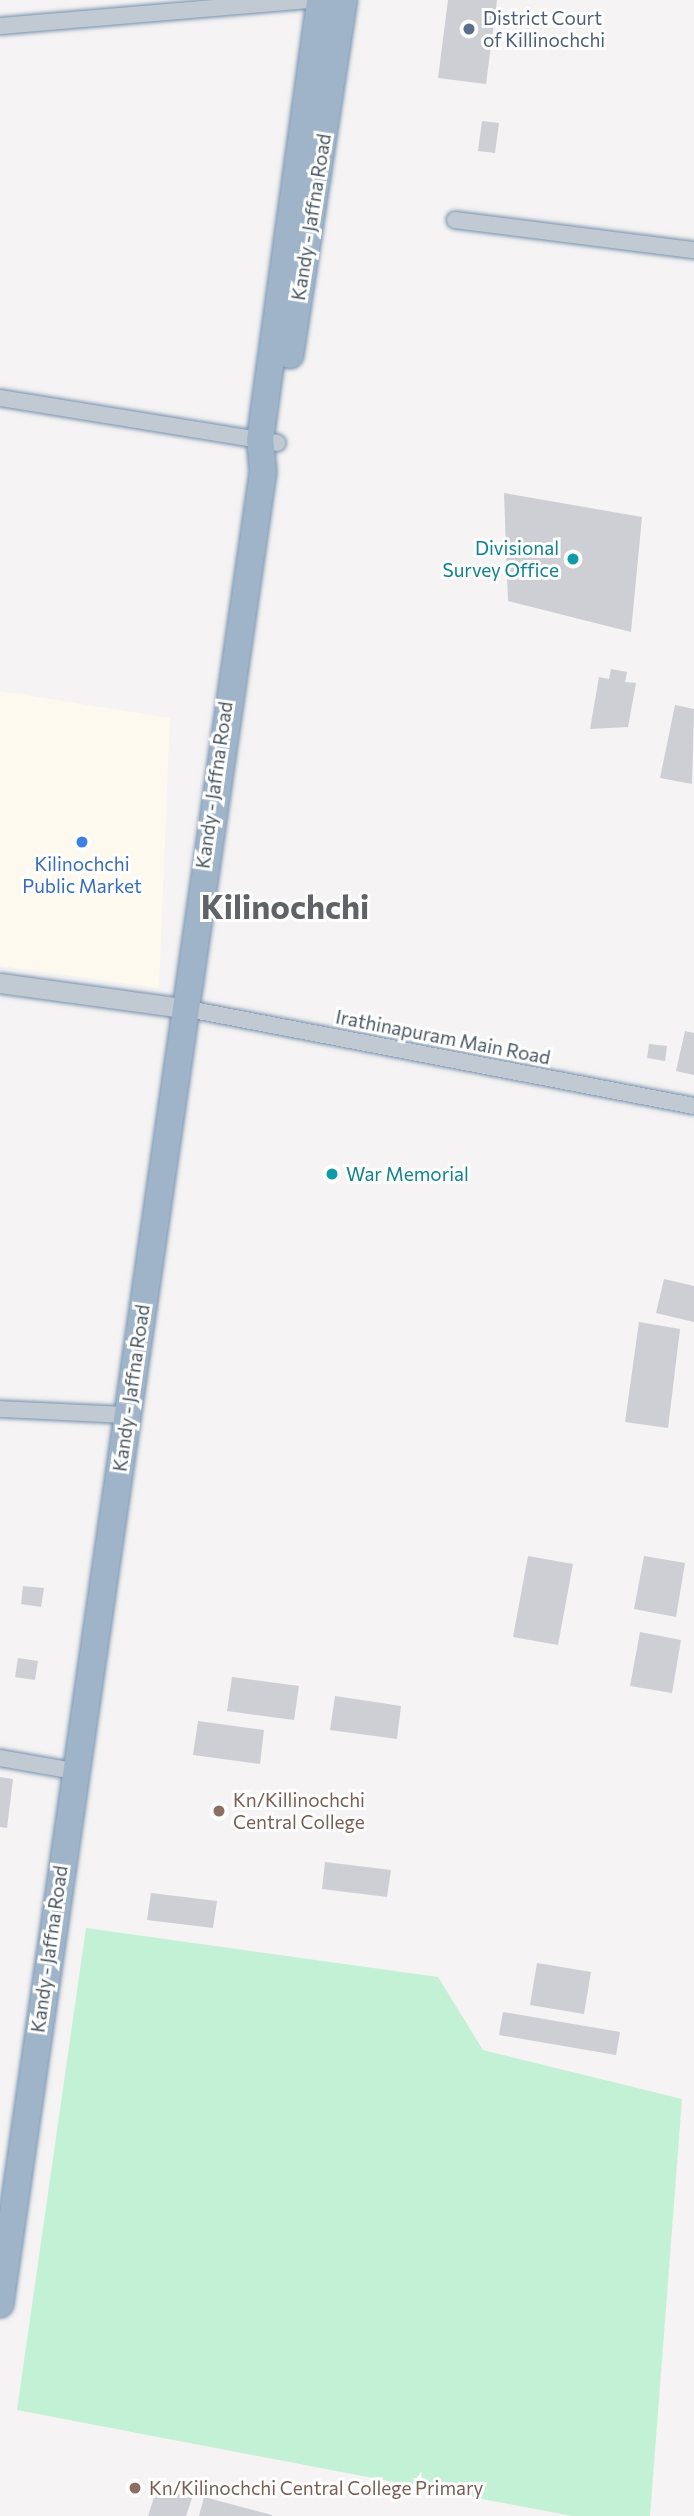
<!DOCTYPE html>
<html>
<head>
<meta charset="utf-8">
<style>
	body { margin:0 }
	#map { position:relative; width:694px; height:2516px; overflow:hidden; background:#f5f3f3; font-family:Commissioner,sans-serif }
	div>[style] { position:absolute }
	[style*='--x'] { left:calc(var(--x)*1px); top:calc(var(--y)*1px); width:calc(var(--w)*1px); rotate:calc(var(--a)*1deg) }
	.commercial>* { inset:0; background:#fdf9ef }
	.green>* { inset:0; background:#c3f1d5 }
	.building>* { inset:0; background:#cdcfd5 }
	.roads { filter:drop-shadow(0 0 2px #7690ad) drop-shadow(0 0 2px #7690ad) }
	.minor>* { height:16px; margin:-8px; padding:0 8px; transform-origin:8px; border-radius:8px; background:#c1cad2 }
	.tertiary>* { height:19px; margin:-9.5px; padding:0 9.5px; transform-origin:9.5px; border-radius:9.5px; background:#c1cad2 }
	.trunk>* { height:26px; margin:-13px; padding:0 13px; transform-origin:13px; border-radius:13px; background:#9fb4c9 }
	.dots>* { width:19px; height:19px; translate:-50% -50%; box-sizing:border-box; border:4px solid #fff; border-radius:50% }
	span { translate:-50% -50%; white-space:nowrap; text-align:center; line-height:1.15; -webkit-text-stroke:6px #fff; paint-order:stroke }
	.service-label { font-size:19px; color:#4e5e75 }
	.left { translate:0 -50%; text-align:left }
	.street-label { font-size:19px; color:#4a5661 }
	.culture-label { font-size:19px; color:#0d838f }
	.right { translate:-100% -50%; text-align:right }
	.shop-label { font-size:19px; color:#366cbe }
	.education-label { font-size:19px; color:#785e54 }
	.town-label { font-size:33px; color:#5f6368; font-weight:700 }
</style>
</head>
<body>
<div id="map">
	<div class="commercial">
		<div style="clip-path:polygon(0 691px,170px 718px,159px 988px,0 966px)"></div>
	</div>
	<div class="green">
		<div style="clip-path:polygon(86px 1928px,438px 1977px,483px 2050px,682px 2099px,650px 2516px,572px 2516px,17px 2410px)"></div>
	</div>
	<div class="building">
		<div style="clip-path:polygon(448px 0,497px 0,486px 84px,438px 78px)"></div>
		<div style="clip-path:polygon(482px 121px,499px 123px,495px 153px,478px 151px)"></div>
		<div style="clip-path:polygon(504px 493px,642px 517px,631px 632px,508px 601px)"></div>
		<div style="clip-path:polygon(611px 669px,627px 672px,625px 682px,636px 683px,628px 727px,590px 729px,599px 677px,609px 679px)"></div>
		<div style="clip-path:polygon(675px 705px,694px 709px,692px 784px,660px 778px)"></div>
		<div style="clip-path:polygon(685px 1031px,694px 1033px,694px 1075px,676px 1071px)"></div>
		<div style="clip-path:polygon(649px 1044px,667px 1046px,665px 1061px,647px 1058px)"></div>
		<div style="clip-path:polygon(664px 1279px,694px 1286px,694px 1322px,656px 1313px)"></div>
		<div style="clip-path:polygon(639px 1322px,680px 1329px,668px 1428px,625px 1422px)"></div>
		<div style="clip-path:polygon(528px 1556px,573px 1564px,558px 1645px,513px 1637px)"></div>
		<div style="clip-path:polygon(644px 1556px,685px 1563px,676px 1617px,634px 1609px)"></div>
		<div style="clip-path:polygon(23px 1586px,44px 1588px,41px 1607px,21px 1604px)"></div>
		<div style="clip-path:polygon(640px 1632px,681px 1640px,672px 1693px,630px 1686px)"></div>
		<div style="clip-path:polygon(18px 1658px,38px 1661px,35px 1680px,15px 1677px)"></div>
		<div style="clip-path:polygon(232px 1677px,299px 1686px,294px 1720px,227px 1711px)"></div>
		<div style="clip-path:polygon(335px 1696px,401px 1706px,397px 1739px,330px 1730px)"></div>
		<div style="clip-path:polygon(198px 1721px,264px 1730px,260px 1764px,193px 1755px)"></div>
		<div style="clip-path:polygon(0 1777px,13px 1779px,7px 1828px,0 1827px)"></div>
		<div style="clip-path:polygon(325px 1862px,391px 1870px,387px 1897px,322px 1889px)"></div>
		<div style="clip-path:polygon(151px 1893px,217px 1901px,213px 1928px,147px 1920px)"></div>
		<div style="clip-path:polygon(537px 1963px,591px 1972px,584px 2014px,530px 2005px)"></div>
		<div style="clip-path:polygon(503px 2012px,620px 2032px,616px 2055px,499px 2035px)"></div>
		<div style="clip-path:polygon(157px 2488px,192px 2498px,186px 2516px,148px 2516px)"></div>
		<div style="clip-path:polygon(204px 2497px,272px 2515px,272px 2516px,199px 2516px)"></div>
	</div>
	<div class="roads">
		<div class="minor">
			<div style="--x:0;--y:26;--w:311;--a:-4.8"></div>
			<div style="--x:455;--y:220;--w:241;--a:7.2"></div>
			<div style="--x:0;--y:398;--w:281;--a:9.2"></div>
			<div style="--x:183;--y:1008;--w:520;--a:10.86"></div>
			<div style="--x:0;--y:1409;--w:128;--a:2.7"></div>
			<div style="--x:0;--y:1758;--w:75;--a:10"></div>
		</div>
		<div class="tertiary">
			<div style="--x:0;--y:983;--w:185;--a:7.8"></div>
		</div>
		<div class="trunk">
			<div style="--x:290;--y:355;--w:359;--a:-81.4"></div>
			<div style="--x:0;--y:2304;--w:1851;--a:-81.83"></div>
			<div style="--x:263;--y:472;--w:32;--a:-95"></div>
			<div style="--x:260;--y:440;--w:444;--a:-82.2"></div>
		</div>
	</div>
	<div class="dots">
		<div style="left:469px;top:29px;background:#5c6f8a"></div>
		<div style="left:573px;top:559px;background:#0f9aa8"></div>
		<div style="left:82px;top:842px;background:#3f7fe0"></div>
		<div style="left:332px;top:1174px;background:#0f9aa8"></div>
		<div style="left:219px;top:1811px;background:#8d6e63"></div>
		<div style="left:135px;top:2488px;background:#8d6e63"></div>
	</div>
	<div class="service-label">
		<span class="left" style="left:483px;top:29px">District Court<br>of Killinochchi</span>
	</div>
	<div class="street-label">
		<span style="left:311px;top:217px;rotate:-81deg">Kandy - Jaffna Road</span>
		<span style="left:214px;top:785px;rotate:-82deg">Kandy - Jaffna Road</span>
		<span style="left:443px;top:1037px;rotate:11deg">Irathinapuram Main Road</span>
		<span style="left:131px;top:1388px;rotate:-82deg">Kandy - Jaffna Road</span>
		<span style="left:49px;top:1949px;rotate:-82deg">Kandy - Jaffna Road</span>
	</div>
	<div class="culture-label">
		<span class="right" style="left:559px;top:559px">Divisional<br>Survey Office</span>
		<span class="left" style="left:346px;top:1174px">War Memorial</span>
	</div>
	<div class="shop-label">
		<span style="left:82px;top:875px">Kilinochchi<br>Public Market</span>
	</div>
	<div class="education-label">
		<span class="left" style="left:233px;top:1811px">Kn/Killinochchi<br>Central College</span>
		<span class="left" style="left:149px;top:2488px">Kn/Kilinochchi Central College Primary</span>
	</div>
	<div class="town-label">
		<span style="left:285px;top:906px">Kilinochchi</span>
	</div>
</div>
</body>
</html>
